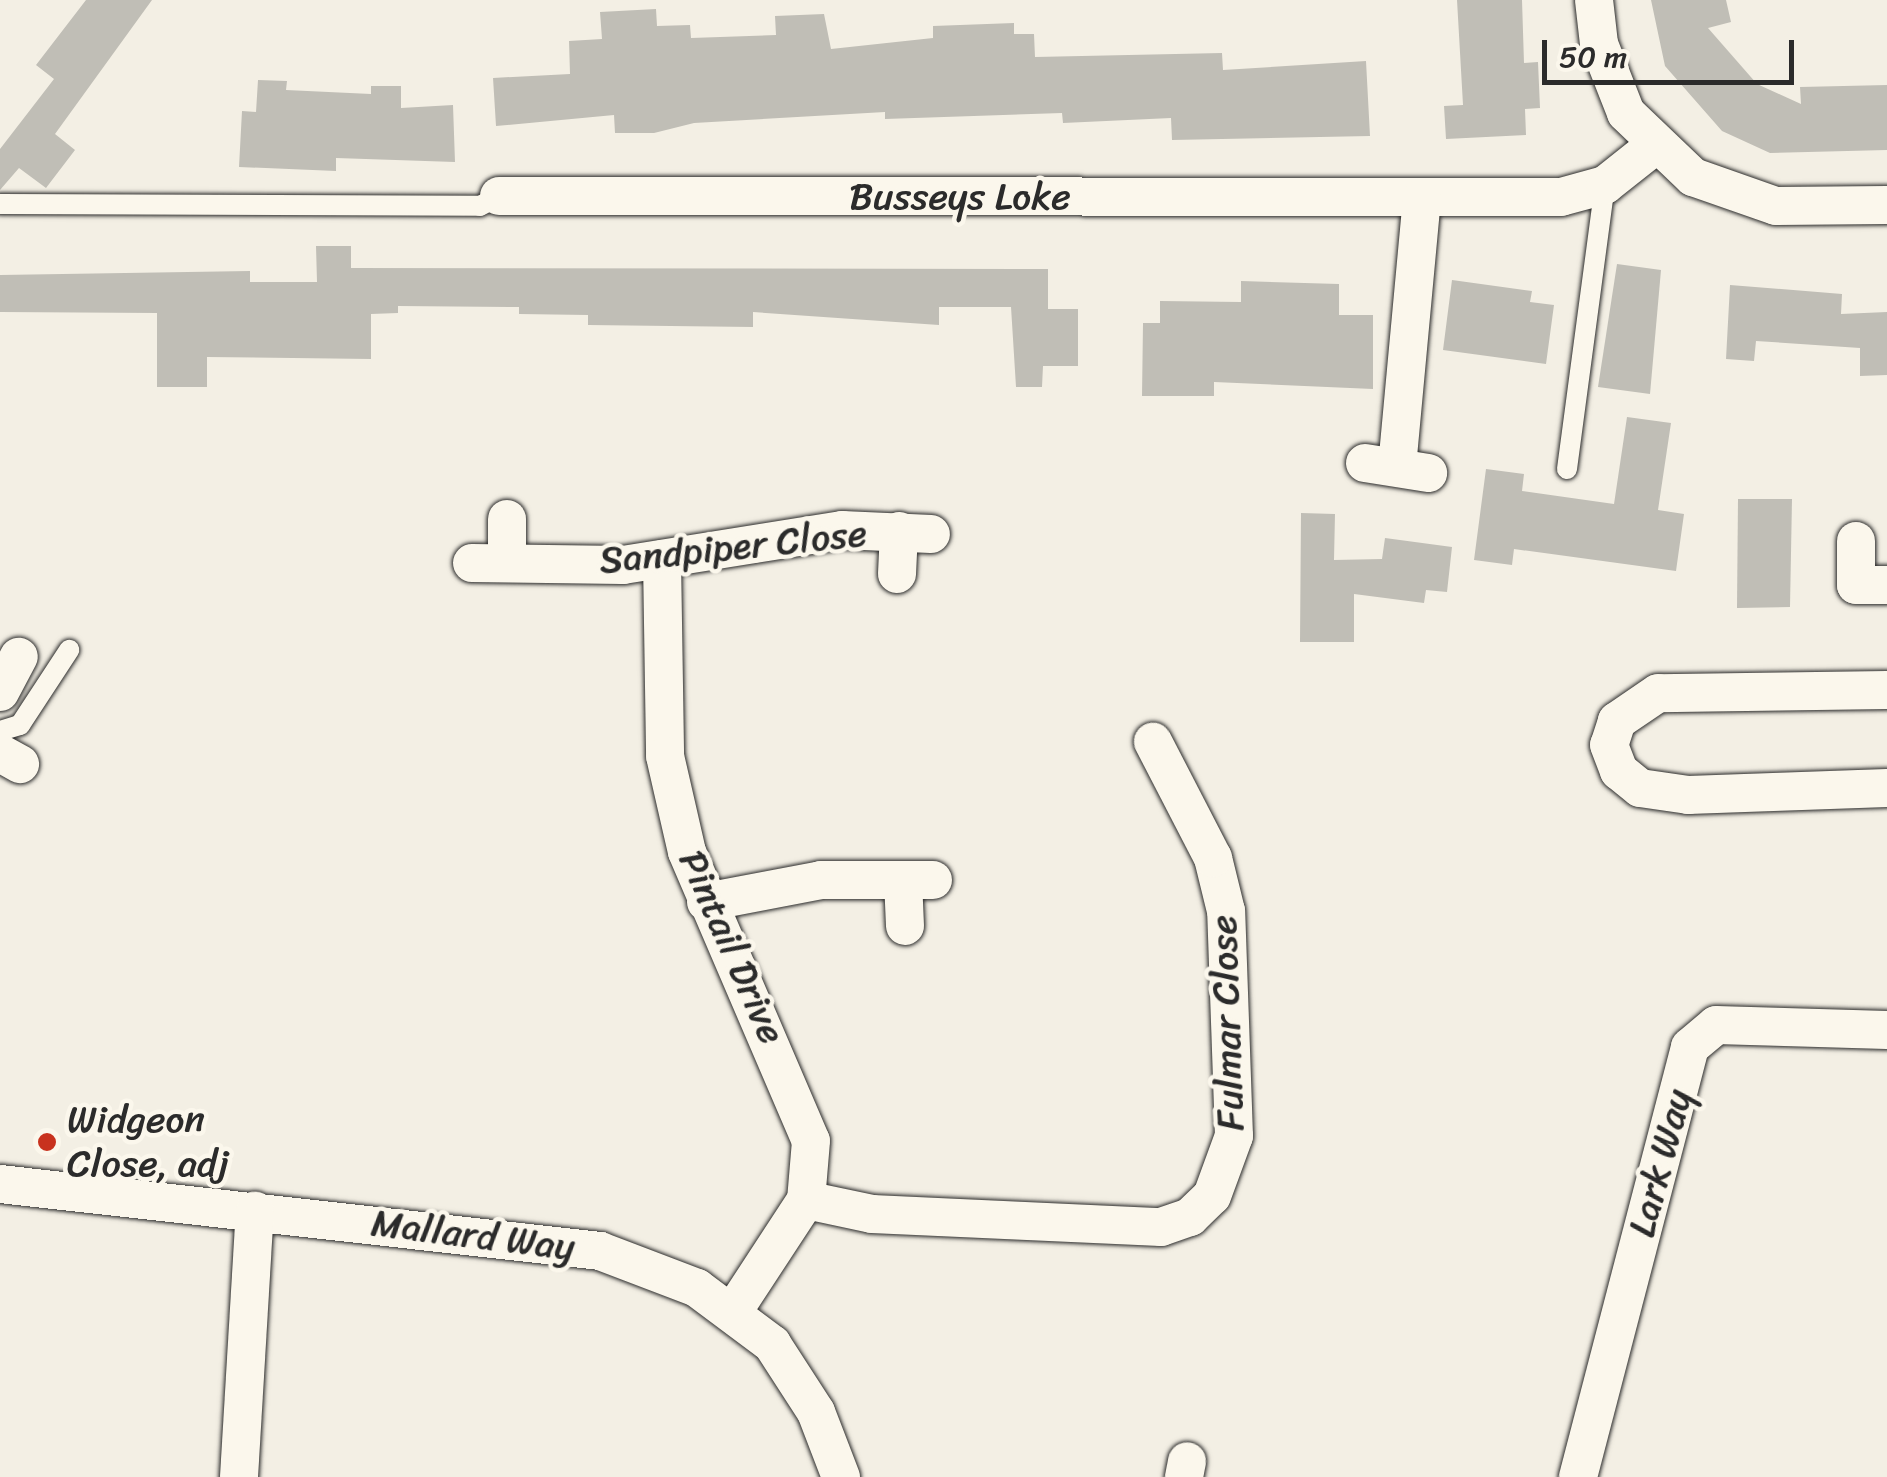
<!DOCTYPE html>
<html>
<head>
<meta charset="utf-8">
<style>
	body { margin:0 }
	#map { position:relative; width:1887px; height:1477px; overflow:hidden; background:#f3efe4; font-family:Sriracha,sans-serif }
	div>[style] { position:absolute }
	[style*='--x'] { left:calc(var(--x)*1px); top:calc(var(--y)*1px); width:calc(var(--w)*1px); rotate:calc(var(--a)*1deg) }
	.building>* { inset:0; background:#c0beb6 }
	.roads { filter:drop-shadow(0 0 2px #2b2b2b) drop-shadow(0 0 2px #2b2b2b) }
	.lane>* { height:20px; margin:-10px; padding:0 10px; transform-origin:10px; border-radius:10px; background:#fbf7ec }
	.street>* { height:38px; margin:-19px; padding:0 19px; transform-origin:19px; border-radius:19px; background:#fbf7ec }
	.dots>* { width:28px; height:28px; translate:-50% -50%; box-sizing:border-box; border:5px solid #fbf7ec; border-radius:50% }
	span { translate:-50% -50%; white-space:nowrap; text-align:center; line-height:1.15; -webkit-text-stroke:9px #fbf7ec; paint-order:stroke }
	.street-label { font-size:38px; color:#2b2b2b }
	.poi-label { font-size:38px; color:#2b2b2b }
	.left { translate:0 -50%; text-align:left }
	.scale { position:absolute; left:1542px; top:40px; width:252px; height:45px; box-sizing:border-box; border:5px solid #2b2b2b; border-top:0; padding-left:12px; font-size:30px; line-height:35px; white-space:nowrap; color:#2b2b2b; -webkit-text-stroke:8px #fbf7ec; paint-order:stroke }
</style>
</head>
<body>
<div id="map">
	<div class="building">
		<div style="clip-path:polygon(86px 0,152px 0,55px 134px,75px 150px,46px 188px,19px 168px,0 190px,0 149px,54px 79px,36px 65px)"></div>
		<div style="clip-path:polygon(1457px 0,1522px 0,1524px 63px,1538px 62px,1540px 108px,1525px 109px,1526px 135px,1446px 139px,1444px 106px,1463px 105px)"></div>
		<div style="clip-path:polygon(1651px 0,1726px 0,1731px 22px,1708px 28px,1757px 84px,1801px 104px,1800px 87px,1887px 85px,1887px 150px,1770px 153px,1722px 131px,1665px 66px)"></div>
		<div style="clip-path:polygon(656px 9px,657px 26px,690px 25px,691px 38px,776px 35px,775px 16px,824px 14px,831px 49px,933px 38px,933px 26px,1014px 23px,1014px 34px,1034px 34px,1035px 57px,1222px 53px,1223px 70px,1366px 61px,1370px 136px,1172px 140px,1171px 118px,1063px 123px,1062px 113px,885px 119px,885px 112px,694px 123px,654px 133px,615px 133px,614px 115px,496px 126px,493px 78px,570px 74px,569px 41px,602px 39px,600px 12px)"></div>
		<div style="clip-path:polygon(258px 80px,287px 81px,286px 90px,371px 94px,371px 86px,401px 86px,401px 108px,453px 105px,455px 162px,336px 158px,336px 171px,239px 167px,242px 111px,256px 112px)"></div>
		<div style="clip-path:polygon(316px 246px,351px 246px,351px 268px,1048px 269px,1048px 309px,1078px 309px,1078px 366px,1043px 366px,1042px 387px,1016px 387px,1011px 307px,939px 307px,939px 325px,753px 312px,753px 327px,588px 325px,588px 315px,519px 314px,519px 307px,398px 306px,398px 313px,371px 314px,371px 359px,207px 357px,207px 387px,157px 387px,157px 313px,0 312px,0 275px,250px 271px,250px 282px,317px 282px)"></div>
		<div style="clip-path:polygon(1617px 264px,1661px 270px,1650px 394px,1598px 387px)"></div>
		<div style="clip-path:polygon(1452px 280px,1532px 291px,1530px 302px,1554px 305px,1546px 364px,1443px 350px)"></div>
		<div style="clip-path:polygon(1241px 281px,1339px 284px,1339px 315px,1373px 315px,1373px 389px,1214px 382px,1214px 396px,1142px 396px,1143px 323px,1160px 323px,1160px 301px,1241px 302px)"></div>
		<div style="clip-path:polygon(1730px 285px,1842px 294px,1841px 314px,1887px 312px,1887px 375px,1860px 376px,1860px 348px,1756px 341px,1754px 361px,1726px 359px)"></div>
		<div style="clip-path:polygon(1627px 417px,1671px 423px,1658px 510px,1684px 514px,1676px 571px,1514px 549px,1512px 565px,1474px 560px,1486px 469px,1524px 474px,1522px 491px,1614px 504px)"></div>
		<div style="clip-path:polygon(1738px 499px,1792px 499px,1790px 607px,1737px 608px)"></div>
		<div style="clip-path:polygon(1301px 513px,1335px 514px,1334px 560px,1382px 559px,1385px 538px,1452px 547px,1447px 592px,1426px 590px,1424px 603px,1354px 594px,1354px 642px,1300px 642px)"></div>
	</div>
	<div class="roads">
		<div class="lane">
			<div style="--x:0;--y:204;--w:480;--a:0.2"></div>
			<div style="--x:480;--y:206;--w:21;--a:-28"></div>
			<div style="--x:1567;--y:469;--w:287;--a:-82.4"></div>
			<div style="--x:0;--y:731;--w:21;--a:-17"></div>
			<div style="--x:20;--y:725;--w:90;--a:-56.8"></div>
		</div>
		<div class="street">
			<div style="--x:1594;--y:0;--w:44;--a:83.5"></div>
			<div style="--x:1599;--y:44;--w:74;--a:68.6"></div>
			<div style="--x:1626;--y:113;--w:93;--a:43.7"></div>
			<div style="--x:1693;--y:177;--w:88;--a:19.3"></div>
			<div style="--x:1776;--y:206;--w:111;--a:-0.5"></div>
			<div style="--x:499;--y:196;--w:1062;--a:0.05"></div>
			<div style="--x:1561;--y:197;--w:46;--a:-15.3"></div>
			<div style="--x:1605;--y:185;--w:63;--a:-38.5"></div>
			<div style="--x:1365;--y:463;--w:64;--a:9"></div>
			<div style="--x:1397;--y:467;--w:271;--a:-84.7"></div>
			<div style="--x:507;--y:519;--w:44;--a:90"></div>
			<div style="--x:1856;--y:541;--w:44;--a:90"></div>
			<div style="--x:1856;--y:585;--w:31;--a:0"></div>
			<div style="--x:662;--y:559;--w:197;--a:89.1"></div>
			<div style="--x:665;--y:756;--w:98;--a:77.1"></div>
			<div style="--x:687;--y:852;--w:314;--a:66.8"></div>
			<div style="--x:811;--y:1141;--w:59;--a:94.8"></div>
			<div style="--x:806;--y:1200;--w:131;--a:123.2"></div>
			<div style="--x:472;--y:563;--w:151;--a:0.8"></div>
			<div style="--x:623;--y:565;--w:222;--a:-9.1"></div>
			<div style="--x:842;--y:530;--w:89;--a:2.6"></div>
			<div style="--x:897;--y:574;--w:43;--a:-87.3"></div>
			<div style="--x:1887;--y:690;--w:229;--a:179.2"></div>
			<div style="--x:1658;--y:693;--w:50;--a:145.7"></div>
			<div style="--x:1617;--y:721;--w:25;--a:108"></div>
			<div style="--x:1609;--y:745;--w:28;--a:69"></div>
			<div style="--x:1619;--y:771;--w:27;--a:39"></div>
			<div style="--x:1640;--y:788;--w:49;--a:8.3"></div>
			<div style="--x:1688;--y:795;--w:199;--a:-2"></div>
			<div style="--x:0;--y:692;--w:40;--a:-62"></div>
			<div style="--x:0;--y:753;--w:23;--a:29"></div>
			<div style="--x:903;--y:880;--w:46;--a:87.5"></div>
			<div style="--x:706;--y:902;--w:117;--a:-10.8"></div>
			<div style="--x:821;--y:880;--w:112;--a:0"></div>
			<div style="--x:0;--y:1184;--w:604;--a:6.37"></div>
			<div style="--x:600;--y:1251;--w:104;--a:20.9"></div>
			<div style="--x:697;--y:1288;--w:94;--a:36.7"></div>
			<div style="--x:772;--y:1344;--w:81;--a:57.1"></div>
			<div style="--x:816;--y:1412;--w:70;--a:69"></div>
			<div style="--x:806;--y:1200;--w:67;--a:12"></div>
			<div style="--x:872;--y:1214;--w:289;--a:2.6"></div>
			<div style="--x:1161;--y:1227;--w:31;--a:-19"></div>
			<div style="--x:1190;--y:1217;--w:30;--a:-44"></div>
			<div style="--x:1212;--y:1196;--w:64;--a:-69.9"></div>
			<div style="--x:1234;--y:1136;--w:225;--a:-92"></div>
			<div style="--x:1226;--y:911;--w:55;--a:-103.8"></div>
			<div style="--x:1213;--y:858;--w:131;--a:-117.3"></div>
			<div style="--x:239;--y:1477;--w:267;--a:-86.6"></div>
			<div style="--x:1184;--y:1477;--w:16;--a:-79"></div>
			<div style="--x:1578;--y:1477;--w:444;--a:-75.4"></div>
			<div style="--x:1690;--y:1047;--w:34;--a:-40"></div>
			<div style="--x:1716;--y:1025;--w:171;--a:1.7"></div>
		</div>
	</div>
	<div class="dots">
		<div style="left:47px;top:1142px;background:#c8321e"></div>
	</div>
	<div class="street-label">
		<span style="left:960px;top:197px">Busseys Loke</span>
		<span style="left:733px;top:547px;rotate:-6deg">Sandpiper Close</span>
		<span style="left:732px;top:947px;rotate:66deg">Pintail Drive</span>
		<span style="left:1227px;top:1023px;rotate:-92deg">Fulmar Close</span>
		<span style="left:1660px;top:1163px;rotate:-75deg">Lark Way</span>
		<span style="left:473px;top:1235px;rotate:7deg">Mallard Way</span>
	</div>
	<div class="poi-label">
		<span class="left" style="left:67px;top:1142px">Widgeon<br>Close, adj</span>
	</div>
	<div class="scale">50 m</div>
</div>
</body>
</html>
